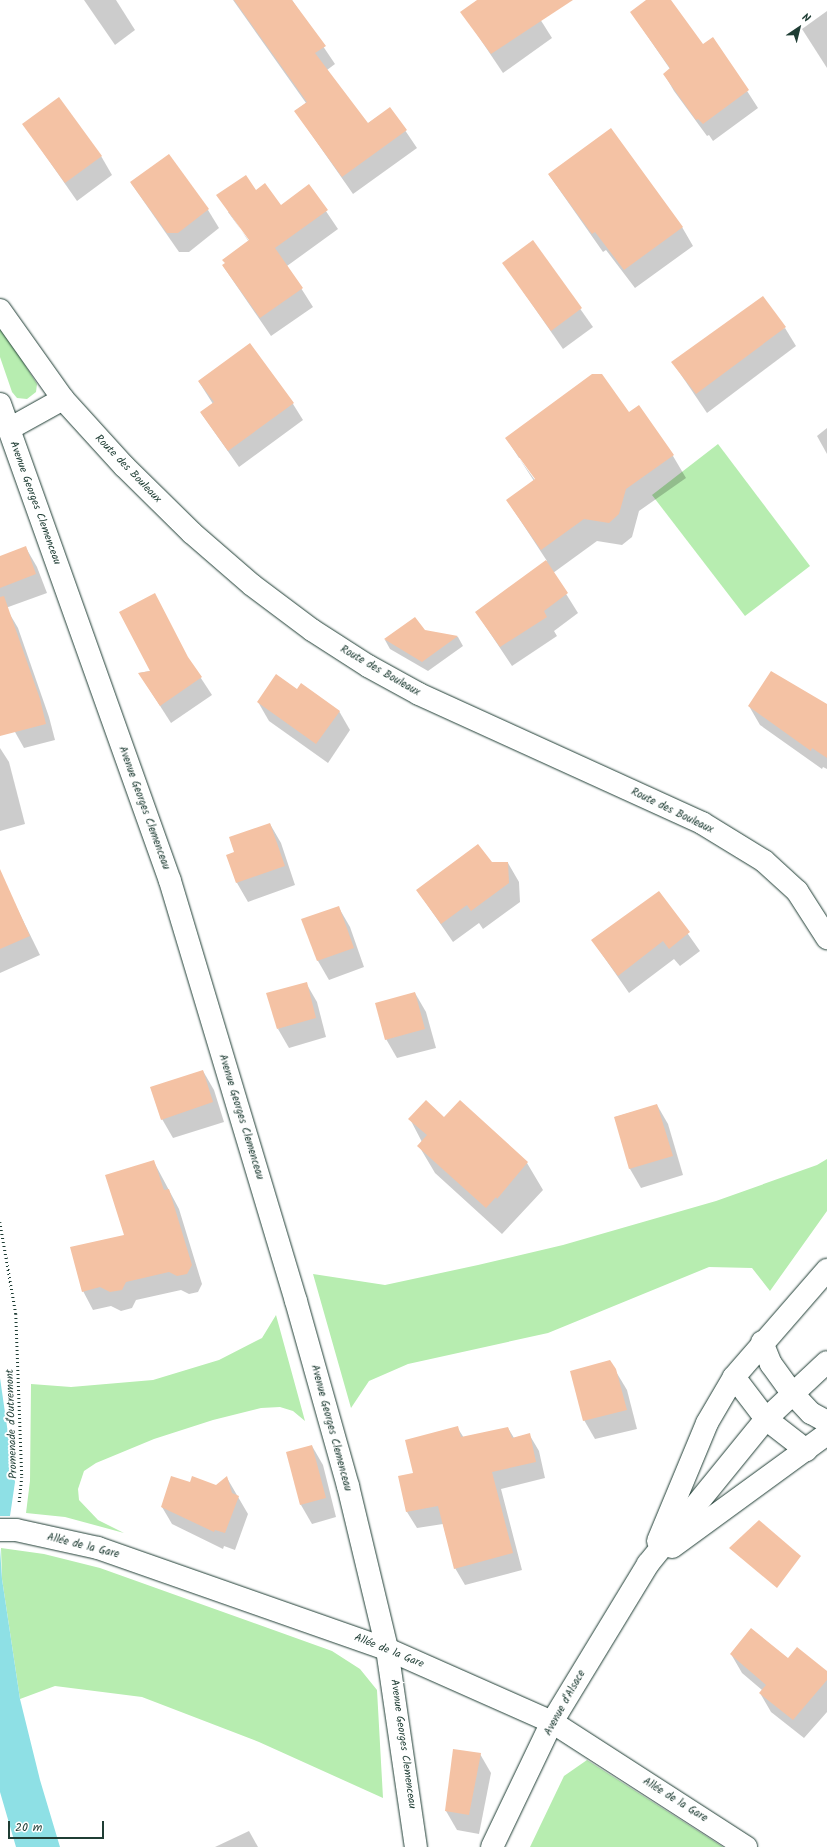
<!DOCTYPE html>
<html>
<head>
<meta charset="utf-8">
<style>
	body { margin:0 }
	#map { position:relative; width:827px; height:1847px; overflow:hidden; background:#fff; font-family:Kalam,sans-serif }
	div>[style] { position:absolute }
	[style*='--x'] { left:calc(var(--x)*1px); top:calc(var(--y)*1px); width:calc(var(--w)*1px); rotate:calc(var(--a)*1deg) }
	.green>* { inset:0; background:#b7edb0 }
	.water>* { inset:0; background:#8ee0e5 }
	.shadow>* { inset:0; background:#0003 }
	.building>* { inset:0; background:#f4c2a4 }
	.path>* { height:2.5px; margin-top:-1.25px; transform-origin:0; background:repeating-linear-gradient(90deg,#1f3d34 0 1px,transparent 0 4px) }
	.roads { filter:drop-shadow(0 0 1px #1f3d34) drop-shadow(0 0 1px #1f3d34) }
	.street>* { height:22px; margin:-11px; padding:0 11px; transform-origin:11px; border-radius:11px; background:#fff }
	span { translate:-50% -50%; white-space:nowrap; text-align:center; line-height:1.15; -webkit-text-stroke:4px #fff; paint-order:stroke }
	.street-label { font-size:11px; color:#1f3d34 }
	.north { position:absolute; left:779px; top:8px; width:40px; height:40px; -webkit-text-stroke:3px #fff; paint-order:stroke; rotate:35deg; font-size:11px; font-weight:700; line-height:16px; text-align:center; color:#1f3d34 }
	.north::after { content:''; display:block; margin:auto; width:14px; height:18px; background:#1f3d34; clip-path:polygon(50% 0,100% 100%,50% 72%,0 100%) }
	.scale { position:absolute; left:8px; top:1821px; width:96px; height:18px; box-sizing:border-box; border:2px solid #1f3d34; border-top:0; padding-left:5px; font-size:12px; line-height:14px; white-space:nowrap; color:#1f3d34; -webkit-text-stroke:3px #fff; paint-order:stroke }
</style>
</head>
<body>
<div id="map">
	<div class="green">
		<div style="clip-path:polygon(0 325px,37px 384px,36px 392px,27px 399px,17px 398px,12px 392px,0 357px)"></div>
		<div style="clip-path:polygon(718px 444px,810px 566px,745px 616px,652px 495px)"></div>
		<div style="clip-path:polygon(827px 1159px,827px 1211px,770px 1291px,752px 1268px,709px 1267px,548px 1333px,408px 1364px,369px 1381px,351px 1408px,313px 1274px,385px 1285px,478px 1265px,563px 1245px,716px 1201px,817px 1165px)"></div>
		<div style="clip-path:polygon(276px 1315px,305px 1421px,293px 1411px,280px 1407px,261px 1408px,213px 1420px,154px 1439px,96px 1463px,84px 1471px,78px 1489px,79px 1500px,98px 1520px,124px 1533px,65px 1517px,26px 1513px,30px 1481px,31px 1384px,71px 1387px,153px 1380px,219px 1360px,262px 1338px)"></div>
		<div style="clip-path:polygon(1px 1548px,44px 1554px,100px 1568px,332px 1651px,360px 1669px,377px 1690px,383px 1798px,259px 1742px,142px 1697px,55px 1686px,20px 1699px,2px 1579px)"></div>
		<div style="clip-path:polygon(587px 1760px,723px 1847px,530px 1847px,564px 1776px)"></div>
	</div>
	<div class="water">
		<div style="clip-path:polygon(0 1378px,15px 1482px,10px 1516px,0 1516px)"></div>
		<div style="clip-path:polygon(0 1548px,2px 1579px,20px 1699px,40px 1780px,60px 1847px,16px 1847px,0 1792px)"></div>
	</div>
	<div class="shadow">
		<div style="clip-path:polygon(84px 0,116px 0,135px 30px,115px 45px)"></div>
		<div style="clip-path:polygon(233px 0,292px 0,335px 64px,327px 70px,367px 124px,390px 108px,417px 148px,353px 194px,295px 111px,306px 103px)"></div>
		<div style="clip-path:polygon(478px 0,528px 0,552px 38px,503px 73px,462px 12px)"></div>
		<div style="clip-path:polygon(648px 0,670px 0,702px 46px,713px 38px,758px 108px,713px 141px,709px 135px,707px 136px,674px 91px,664px 74px,670px 69px,631px 12px)"></div>
		<div style="clip-path:polygon(827px 11px,827px 68px,802px 29px)"></div>
		<div style="clip-path:polygon(24px 125px,101px 156px,112px 175px,77px 201px)"></div>
		<div style="clip-path:polygon(549px 175px,682px 227px,693px 246px,635px 288px,606px 250px,603px 252px)"></div>
		<div style="clip-path:polygon(131px 183px,208px 210px,219px 228px,189px 252px,179px 252px)"></div>
		<div style="clip-path:polygon(evenodd,309px 186px,338px 229px,287px 266px,313px 307px,271px 336px,223px 266px,249px 242px,218px 195px,256px 191px,281px 206px,309px 186px,228px 212px,230px 212px,253px 243px,252px 245px,228px 212px)"></div>
		<div style="clip-path:polygon(533px 242px,593px 327px,563px 349px,504px 264px)"></div>
		<div style="clip-path:polygon(785px 328px,796px 346px,707px 413px,673px 363px)"></div>
		<div style="clip-path:polygon(199px 382px,293px 404px,303px 420px,239px 467px,201px 413px,213px 404px)"></div>
		<div style="clip-path:polygon(evenodd,629px 413px,673px 456px,686px 478px,639px 511px,632px 537px,622px 545px,597px 541px,553px 573px,578px 613px,554px 631px,557px 636px,512px 666px,476px 612px,547px 561px,507px 500px,534px 481px,506px 438px,629px 413px,519px 458px,521px 458px,539px 482px,537px 483px,519px 458px)"></div>
		<div style="clip-path:polygon(827px 428px,827px 454px,817px 436px)"></div>
		<div style="clip-path:polygon(26px 548px,37px 567px,47px 593px,0 610px,0 557px)"></div>
		<div style="clip-path:polygon(8px 611px,18px 628px,49px 717px,55px 740px,24px 748px,15px 732px,0 686px,0 614px)"></div>
		<div style="clip-path:polygon(424px 631px,458px 637px,463px 646px,428px 671px,390px 649px,385px 640px)"></div>
		<div style="clip-path:polygon(191px 663px,212px 695px,171px 723px,139px 673px)"></div>
		<div style="clip-path:polygon(258px 702px,339px 711px,350px 730px,328px 763px,269px 721px)"></div>
		<div style="clip-path:polygon(749px 706px,827px 706px,827px 769px,823px 767px,822px 769px,760px 725px)"></div>
		<div style="clip-path:polygon(0 748px,9px 762px,25px 824px,0 831px)"></div>
		<div style="clip-path:polygon(270px 824px,281px 843px,295px 885px,248px 902px,237px 883px,228px 856px,236px 853px)"></div>
		<div style="clip-path:polygon(491px 863px,508px 863px,519px 882px,520px 902px,483px 929px,479px 923px,453px 942px,417px 890px)"></div>
		<div style="clip-path:polygon(659px 893px,700px 951px,680px 966px,674px 959px,629px 993px,592px 940px)"></div>
		<div style="clip-path:polygon(11px 896px,40px 955px,0 973px,0 901px)"></div>
		<div style="clip-path:polygon(339px 908px,350px 927px,364px 967px,329px 980px,318px 961px,303px 920px)"></div>
		<div style="clip-path:polygon(306px 983px,317px 1002px,326px 1037px,289px 1048px,278px 1029px)"></div>
		<div style="clip-path:polygon(415px 993px,426px 1012px,436px 1048px,397px 1058px,386px 1039px)"></div>
		<div style="clip-path:polygon(203px 1071px,214px 1090px,224px 1122px,173px 1138px,162px 1119px)"></div>
		<div style="clip-path:polygon(657px 1105px,668px 1124px,683px 1175px,641px 1188px,630px 1169px,615px 1117px)"></div>
		<div style="clip-path:polygon(444px 1118px,527px 1163px,543px 1190px,502px 1234px,435px 1173px,419px 1146px,422px 1142px,410px 1119px)"></div>
		<div style="clip-path:polygon(154px 1162px,179px 1209px,202px 1284px,198px 1292px,189px 1294px,181px 1290px,136px 1300px,132px 1308px,121px 1311px,111px 1306px,93px 1310px,83px 1291px,125px 1235px)"></div>
		<div style="clip-path:polygon(615px 1370px,627px 1390px,637px 1429px,595px 1439px,584px 1420px)"></div>
		<div style="clip-path:polygon(457px 1427px,464px 1438px,508px 1428px,514px 1438px,529px 1434px,539px 1451px,545px 1478px,501px 1489px,522px 1570px,465px 1585px,455px 1568px,443px 1524px,417px 1528px,407px 1512px,414px 1473px)"></div>
		<div style="clip-path:polygon(312px 1446px,323px 1465px,336px 1517px,312px 1524px,301px 1505px)"></div>
		<div style="clip-path:polygon(227px 1478px,248px 1514px,235px 1550px,224px 1546px,223px 1549px,172px 1524px,162px 1507px,190px 1483px,216px 1486px)"></div>
		<div style="clip-path:polygon(731px 1654px,788px 1659px,827px 1673px,827px 1712px,804px 1738px,771px 1712px,760px 1693px,762px 1690px,742px 1673px)"></div>
		<div style="clip-path:polygon(454px 1750px,480px 1754px,491px 1773px,479px 1834px,457px 1830px,446px 1811px)"></div>
		<div style="clip-path:polygon(249px 1831px,258px 1847px,215px 1847px)"></div>
	</div>
	<div class="building">
		<div style="clip-path:polygon(234px 0,292px 0,326px 46px,315px 53px,368px 123px,390px 107px,407px 130px,342px 177px,294px 111px,307px 102px)"></div>
		<div style="clip-path:polygon(477px 0,573px 0,491px 54px,460px 12px)"></div>
		<div style="clip-path:polygon(646px 0,671px 0,703px 44px,713px 37px,749px 90px,703px 124px,698px 119px,696px 120px,663px 74px,670px 68px,630px 12px)"></div>
		<div style="clip-path:polygon(59px 97px,102px 156px,65px 183px,22px 124px)"></div>
		<div style="clip-path:polygon(611px 128px,683px 227px,624px 270px,595px 232px,592px 234px,548px 174px)"></div>
		<div style="clip-path:polygon(169px 154px,209px 209px,178px 233px,167px 233px,130px 182px)"></div>
		<div style="clip-path:polygon(246px 175px,256px 190px,265px 183px,281px 205px,309px 184px,328px 210px,275px 248px,303px 288px,260px 318px,222px 265px,225px 263px,222px 260px,249px 240px,216px 195px)"></div>
		<div style="clip-path:polygon(533px 240px,582px 308px,551px 331px,502px 263px)"></div>
		<div style="clip-path:polygon(763px 296px,786px 327px,696px 394px,671px 362px)"></div>
		<div style="clip-path:polygon(250px 343px,294px 403px,228px 451px,200px 412px,214px 402px,198px 381px)"></div>
		<div style="clip-path:polygon(592px 374px,602px 374px,629px 412px,639px 405px,674px 455px,626px 489px,619px 514px,609px 523px,584px 519px,541px 550px,506px 500px,535px 479px,505px 438px)"></div>
		<div style="clip-path:polygon(26px 546px,36px 574px,0 588px,0 556px)"></div>
		<div style="clip-path:polygon(546px 560px,568px 593px,544px 611px,547px 617px,500px 647px,475px 612px)"></div>
		<div style="clip-path:polygon(155px 593px,188px 657px,202px 677px,160px 706px,138px 673px,150px 671px,119px 612px)"></div>
		<div style="clip-path:polygon(4px 596px,40px 699px,46px 724px,0 736px,0 597px)"></div>
		<div style="clip-path:polygon(415px 617px,425px 630px,458px 636px,422px 662px,384px 639px)"></div>
		<div style="clip-path:polygon(771px 671px,827px 704px,827px 758px,812px 748px,811px 751px,748px 706px)"></div>
		<div style="clip-path:polygon(276px 674px,297px 689px,301px 683px,340px 711px,316px 744px,257px 702px)"></div>
		<div style="clip-path:polygon(270px 823px,285px 866px,236px 883px,226px 855px,234px 852px,229px 837px)"></div>
		<div style="clip-path:polygon(478px 844px,492px 862px,508px 862px,509px 883px,471px 911px,467px 905px,441px 924px,416px 890px)"></div>
		<div style="clip-path:polygon(0 869px,30px 936px,0 949px)"></div>
		<div style="clip-path:polygon(659px 891px,690px 932px,669px 949px,663px 941px,618px 976px,591px 940px)"></div>
		<div style="clip-path:polygon(339px 906px,354px 948px,317px 961px,301px 919px)"></div>
		<div style="clip-path:polygon(307px 982px,316px 1018px,277px 1029px,266px 993px)"></div>
		<div style="clip-path:polygon(415px 992px,425px 1029px,385px 1040px,375px 1003px)"></div>
		<div style="clip-path:polygon(203px 1070px,213px 1102px,161px 1120px,150px 1087px)"></div>
		<div style="clip-path:polygon(426px 1100px,444px 1117px,460px 1100px,528px 1162px,497px 1199px,496px 1197px,486px 1208px,417px 1146px,427px 1135px,408px 1119px)"></div>
		<div style="clip-path:polygon(657px 1104px,673px 1156px,629px 1169px,614px 1117px)"></div>
		<div style="clip-path:polygon(154px 1160px,164px 1190px,169px 1189px,192px 1265px,187px 1274px,177px 1276px,169px 1272px,126px 1282px,122px 1290px,110px 1292px,100px 1287px,82px 1292px,70px 1247px,124px 1235px,105px 1175px)"></div>
		<div style="clip-path:polygon(610px 1360px,616px 1369px,627px 1410px,583px 1421px,570px 1371px)"></div>
		<div style="clip-path:polygon(458px 1426px,461px 1437px,508px 1427px,512px 1438px,530px 1433px,536px 1462px,492px 1472px,513px 1553px,454px 1569px,438px 1506px,406px 1512px,398px 1476px,413px 1473px,405px 1440px)"></div>
		<div style="clip-path:polygon(312px 1445px,326px 1498px,300px 1505px,286px 1452px)"></div>
		<div style="clip-path:polygon(171px 1476px,190px 1482px,192px 1476px,216px 1485px,227px 1476px,232px 1493px,239px 1496px,225px 1533px,215px 1530px,214px 1532px,161px 1507px)"></div>
		<div style="clip-path:polygon(759px 1520px,801px 1556px,777px 1588px,729px 1548px)"></div>
		<div style="clip-path:polygon(751px 1628px,788px 1658px,797px 1647px,827px 1671px,827px 1680px,793px 1720px,759px 1693px,766px 1685px,730px 1654px)"></div>
		<div style="clip-path:polygon(453px 1749px,481px 1753px,469px 1815px,445px 1811px)"></div>
	</div>
	<div class="path">
		<div style="--x:0;--y:1222;--w:93;--a:80.1"></div>
		<div style="--x:16;--y:1314;--w:163;--a:87.9"></div>
		<div style="--x:22;--y:1477;--w:27;--a:96"></div>
	</div>
	<div class="roads">
		<div class="street">
			<div style="--x:0;--y:310;--w:109;--a:54.7"></div>
			<div style="--x:63;--y:399;--w:91;--a:47.7"></div>
			<div style="--x:124;--y:466;--w:95;--a:44.6"></div>
			<div style="--x:192;--y:533;--w:79;--a:40.9"></div>
			<div style="--x:252;--y:585;--w:75;--a:36.9"></div>
			<div style="--x:312;--y:630;--w:67;--a:32.7"></div>
			<div style="--x:368;--y:666;--w:58;--a:28.8"></div>
			<div style="--x:419;--y:694;--w:311;--a:24.5"></div>
			<div style="--x:702;--y:823;--w:73;--a:31.5"></div>
			<div style="--x:764;--y:861;--w:45;--a:42.3"></div>
			<div style="--x:797;--y:891;--w:56;--a:57.4"></div>
			<div style="--x:0;--y:404;--w:506;--a:70.38"></div>
			<div style="--x:170;--y:881;--w:438;--a:73.3"></div>
			<div style="--x:296;--y:1301;--w:192;--a:74.3"></div>
			<div style="--x:348;--y:1486;--w:168;--a:76.5"></div>
			<div style="--x:387;--y:1649;--w:200;--a:81.7"></div>
			<div style="--x:9;--y:429;--w:62;--a:-29.1"></div>
			<div style="--x:762;--y:1342;--w:24;--a:68"></div>
			<div style="--x:771;--y:1364;--w:37;--a:54"></div>
			<div style="--x:793;--y:1394;--w:26;--a:47"></div>
			<div style="--x:811;--y:1413;--w:18;--a:29"></div>
			<div style="--x:734;--y:1377;--w:53;--a:52.7"></div>
			<div style="--x:766;--y:1419;--w:51;--a:37.8"></div>
			<div style="--x:0;--y:1530;--w:16;--a:0"></div>
			<div style="--x:16;--y:1530;--w:84;--a:12.4"></div>
			<div style="--x:98;--y:1548;--w:306;--a:19.3"></div>
			<div style="--x:387;--y:1649;--w:180;--a:23.9"></div>
			<div style="--x:552;--y:1722;--w:231;--a:32.8"></div>
			<div style="--x:658;--y:1541;--w:128;--a:-67.4"></div>
			<div style="--x:707;--y:1423;--w:53;--a:-59.6"></div>
			<div style="--x:734;--y:1377;--w:142;--a:-49"></div>
			<div style="--x:672;--y:1547;--w:192;--a:-36.1"></div>
			<div style="--x:492;--y:1847;--w:139;--a:-64.4"></div>
			<div style="--x:552;--y:1722;--w:185;--a:-58.7"></div>
			<div style="--x:648;--y:1564;--w:187;--a:-50.9"></div>
			<div style="--x:766;--y:1419;--w:83;--a:-43.1"></div>
		</div>
	</div>
	<div class="street-label">
		<span style="left:128px;top:469px;rotate:46deg">Route des Bouleaux</span>
		<span style="left:35px;top:503px;rotate:70deg">Avenue Georges Clemenceau</span>
		<span style="left:380px;top:671px;rotate:30deg">Route des Bouleaux</span>
		<span style="left:144px;top:808px;rotate:70deg">Avenue Georges Clemenceau</span>
		<span style="left:672px;top:811px;rotate:26deg">Route des Bouleaux</span>
		<span style="left:241px;top:1117px;rotate:73deg">Avenue Georges Clemenceau</span>
		<span style="left:12px;top:1424px;rotate:-92deg">Promenade d'Outremont</span>
		<span style="left:331px;top:1428px;rotate:75deg">Avenue Georges Clemenceau</span>
		<span style="left:83px;top:1546px;rotate:14deg">Allée de la Gare</span>
		<span style="left:389px;top:1651px;rotate:22deg">Allée de la Gare</span>
		<span style="left:565px;top:1703px;rotate:-61deg">Avenue d'Alsace</span>
		<span style="left:403px;top:1744px;rotate:82deg">Avenue Georges Clemenceau</span>
		<span style="left:675px;top:1800px;rotate:32deg">Allée de la Gare</span>
	</div>
	<div class="north">N</div>
	<div class="scale">20 m</div>
</div>
</body>
</html>
